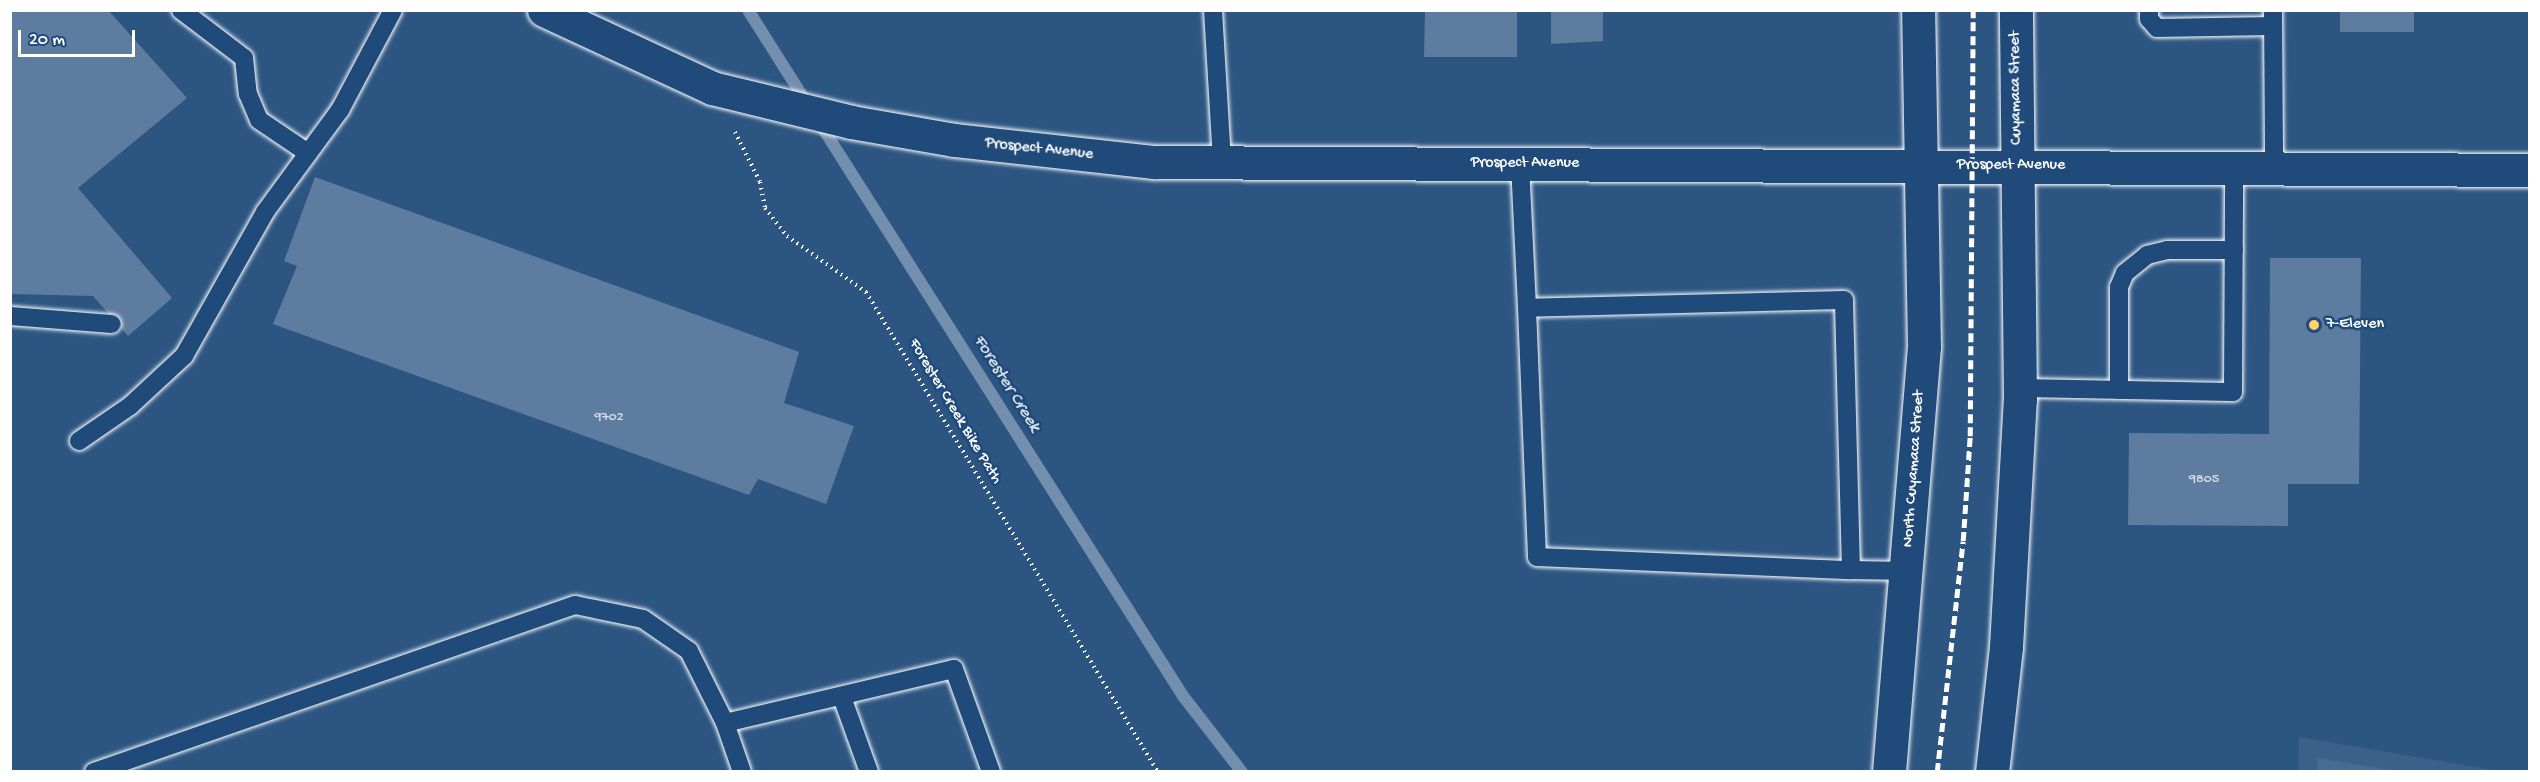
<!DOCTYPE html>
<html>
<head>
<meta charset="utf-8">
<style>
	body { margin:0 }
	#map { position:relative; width:2540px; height:782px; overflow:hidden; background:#2c5582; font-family:"Gochi Hand",sans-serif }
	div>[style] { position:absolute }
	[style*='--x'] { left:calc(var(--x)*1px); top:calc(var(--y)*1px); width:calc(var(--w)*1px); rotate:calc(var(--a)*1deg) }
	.built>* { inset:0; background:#3b618b }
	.green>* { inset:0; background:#486b92 }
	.stream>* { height:12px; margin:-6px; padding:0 6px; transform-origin:6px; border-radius:6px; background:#748fad }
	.building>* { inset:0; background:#5e7c9f }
	.path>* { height:4px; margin-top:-2px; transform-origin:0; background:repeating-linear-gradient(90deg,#fff 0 1.5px,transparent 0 6px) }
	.roads { filter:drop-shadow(0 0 2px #fff) drop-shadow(0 0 2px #fff) }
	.lane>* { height:18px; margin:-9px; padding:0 9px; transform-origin:9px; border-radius:9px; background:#1f4a7a }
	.secondary>* { height:33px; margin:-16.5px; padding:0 16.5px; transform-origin:16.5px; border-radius:16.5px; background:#1f4a7a }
	.rail>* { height:4.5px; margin-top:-2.25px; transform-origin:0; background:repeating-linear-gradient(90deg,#fff 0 9px,transparent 0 13.5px) }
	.dots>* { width:16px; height:16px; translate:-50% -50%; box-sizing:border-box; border:3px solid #1f4a7a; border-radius:50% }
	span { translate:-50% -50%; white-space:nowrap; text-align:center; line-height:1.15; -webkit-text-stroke:5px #1f4a7a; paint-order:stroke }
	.number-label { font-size:14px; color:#d7dee7 }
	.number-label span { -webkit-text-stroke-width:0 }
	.street-label { font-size:16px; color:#fff }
	.poi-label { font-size:16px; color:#fff }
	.left { translate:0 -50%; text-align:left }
	.water-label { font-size:18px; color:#d5dde6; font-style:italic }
	.frame { position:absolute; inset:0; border:12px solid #fff; pointer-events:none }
	.scale { position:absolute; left:18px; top:30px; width:117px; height:27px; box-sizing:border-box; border:3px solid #fff; border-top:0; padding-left:8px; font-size:18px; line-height:21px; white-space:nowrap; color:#fff; -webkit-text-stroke:4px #1f4a7a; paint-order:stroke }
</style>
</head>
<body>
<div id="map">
	<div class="built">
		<div style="clip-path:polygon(2299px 737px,2499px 771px,2298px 772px)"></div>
	</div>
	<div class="green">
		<div style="clip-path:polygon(2318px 758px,2398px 771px,2317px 771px)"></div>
	</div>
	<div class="stream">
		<div style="--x:748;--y:10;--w:112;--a:57.7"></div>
		<div style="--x:817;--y:119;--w:683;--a:57.61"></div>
		<div style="--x:1183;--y:696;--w:96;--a:52.2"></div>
	</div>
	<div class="building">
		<div style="clip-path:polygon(10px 10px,108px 10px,187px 98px,78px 188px,172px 298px,128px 336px,93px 296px,10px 294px)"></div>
		<div style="clip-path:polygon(1425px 10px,1517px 10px,1517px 57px,1424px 57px)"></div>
		<div style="clip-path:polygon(1551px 10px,1603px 10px,1603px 41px,1551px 44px)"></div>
		<div style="clip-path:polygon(2340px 10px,2414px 10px,2414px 32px,2340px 32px)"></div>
		<div style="clip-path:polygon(315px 177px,799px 352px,784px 403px,854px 426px,826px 504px,758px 479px,749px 495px,273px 324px,297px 266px,284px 261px)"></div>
		<div style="clip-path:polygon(2270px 258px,2361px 258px,2359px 484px,2288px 484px,2288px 526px,2128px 525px,2129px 433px,2269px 434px)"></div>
	</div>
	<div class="path">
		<div style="--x:735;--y:132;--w:56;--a:63.4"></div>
		<div style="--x:760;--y:182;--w:26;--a:79"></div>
		<div style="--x:765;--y:208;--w:36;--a:52"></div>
		<div style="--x:787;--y:236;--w:97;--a:35.3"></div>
		<div style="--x:866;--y:292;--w:562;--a:58.69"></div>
	</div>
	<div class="roads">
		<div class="lane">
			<div style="--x:181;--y:10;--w:79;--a:37.3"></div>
			<div style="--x:244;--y:58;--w:36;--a:84"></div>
			<div style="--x:248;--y:94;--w:28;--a:67"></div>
			<div style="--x:259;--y:120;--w:59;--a:34"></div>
			<div style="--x:1213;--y:10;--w:152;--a:86.6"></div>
			<div style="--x:2149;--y:10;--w:9;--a:90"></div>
			<div style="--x:2149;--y:19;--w:12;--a:48"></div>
			<div style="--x:2157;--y:28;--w:115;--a:-1"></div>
			<div style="--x:2273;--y:10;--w:157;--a:89.6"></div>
			<div style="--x:1520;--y:164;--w:144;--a:87.2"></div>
			<div style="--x:10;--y:316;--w:102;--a:4.5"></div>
			<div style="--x:2019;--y:388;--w:214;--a:1.1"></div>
			<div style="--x:2233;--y:392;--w:224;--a:-89.7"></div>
			<div style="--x:2119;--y:390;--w:103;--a:-90"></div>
			<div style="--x:2119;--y:287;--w:15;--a:-67"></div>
			<div style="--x:2125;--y:273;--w:28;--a:-39"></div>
			<div style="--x:2147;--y:255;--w:21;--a:-14"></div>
			<div style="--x:2167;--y:250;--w:67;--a:0"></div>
			<div style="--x:79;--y:441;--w:62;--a:-34.5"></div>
			<div style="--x:130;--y:406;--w:74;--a:-42.8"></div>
			<div style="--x:184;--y:356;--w:165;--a:-60.6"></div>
			<div style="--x:265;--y:212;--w:127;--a:-53.7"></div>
			<div style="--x:340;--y:110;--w:113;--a:-62.1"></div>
			<div style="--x:1851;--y:570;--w:270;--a:-91.5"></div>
			<div style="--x:1844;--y:300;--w:317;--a:178.6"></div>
			<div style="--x:1527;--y:308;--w:249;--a:87.7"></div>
			<div style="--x:1537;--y:557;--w:314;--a:2.4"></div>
			<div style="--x:1851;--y:570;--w:56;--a:1"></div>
			<div style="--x:842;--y:697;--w:80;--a:70.2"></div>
			<div style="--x:94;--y:772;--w:509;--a:-19.15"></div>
			<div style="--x:575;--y:605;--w:69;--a:11.6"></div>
			<div style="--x:643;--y:619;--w:56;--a:34.8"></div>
			<div style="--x:689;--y:651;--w:80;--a:63.4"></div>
			<div style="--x:742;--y:772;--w:52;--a:-109.1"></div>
			<div style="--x:725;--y:723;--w:235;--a:-13.3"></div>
			<div style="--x:954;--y:669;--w:109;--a:70.2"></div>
		</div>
		<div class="secondary">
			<div style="--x:544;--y:10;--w:185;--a:24.9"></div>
			<div style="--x:712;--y:88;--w:143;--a:13.7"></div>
			<div style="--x:851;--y:122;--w:105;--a:9.9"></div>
			<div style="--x:954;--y:140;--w:201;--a:6.3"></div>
			<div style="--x:1154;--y:162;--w:1376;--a:0.33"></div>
			<div style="--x:1889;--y:772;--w:426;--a:-85.3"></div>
			<div style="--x:1924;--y:347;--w:337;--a:-91"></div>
			<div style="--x:1992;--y:772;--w:126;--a:-83.6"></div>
			<div style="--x:2006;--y:647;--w:247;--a:-86.8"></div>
			<div style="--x:2020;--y:400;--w:390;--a:-90.6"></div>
		</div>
	</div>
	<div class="rail">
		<div style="--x:1937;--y:772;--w:232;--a:-83.6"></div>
		<div style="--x:1963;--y:541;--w:105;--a:-86.2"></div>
		<div style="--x:1970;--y:436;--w:426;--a:-89.6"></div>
	</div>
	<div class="dots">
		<div style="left:2314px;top:325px;background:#ffd166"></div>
	</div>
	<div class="number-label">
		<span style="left:609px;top:418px">9702</span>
		<span style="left:2204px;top:480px">9805</span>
	</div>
	<div class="street-label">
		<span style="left:2017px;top:88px;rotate:-91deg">Cuyamaca Street</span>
		<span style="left:1039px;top:150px;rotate:6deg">Prospect Avenue</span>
		<span style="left:1525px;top:164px">Prospect Avenue</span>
		<span style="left:2011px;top:166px">Prospect Avenue</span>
		<span style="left:954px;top:412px;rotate:59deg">Forester Creek Bike Path</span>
		<span style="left:1915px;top:469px;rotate:-86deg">North Cuyamaca Street</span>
	</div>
	<div class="poi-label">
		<span class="left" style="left:2326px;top:325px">7-Eleven</span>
	</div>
	<div class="water-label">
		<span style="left:1006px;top:384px;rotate:58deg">Forester Creek</span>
	</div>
	<div class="frame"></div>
	<div class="scale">20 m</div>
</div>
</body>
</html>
